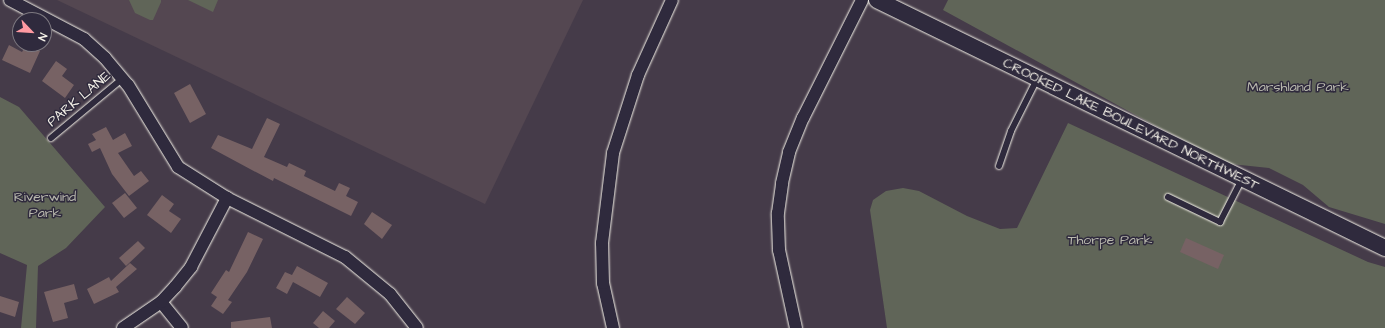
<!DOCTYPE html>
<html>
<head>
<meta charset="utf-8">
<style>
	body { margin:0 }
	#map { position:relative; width:1385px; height:328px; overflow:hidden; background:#453b49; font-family:"Architects Daughter",sans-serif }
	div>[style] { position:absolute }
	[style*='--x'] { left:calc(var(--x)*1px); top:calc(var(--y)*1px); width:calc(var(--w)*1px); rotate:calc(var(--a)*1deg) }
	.built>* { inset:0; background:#544751 }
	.green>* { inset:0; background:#606558 }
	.building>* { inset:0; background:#776264 }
	.roads { filter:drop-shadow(0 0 1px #f4f1e8) drop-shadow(0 0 1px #f4f1e8) }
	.service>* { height:6px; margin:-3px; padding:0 3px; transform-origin:3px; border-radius:3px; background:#2f2a3d }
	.minor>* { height:12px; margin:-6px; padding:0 6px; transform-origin:6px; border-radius:6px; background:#2f2a3d }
	.tertiary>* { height:16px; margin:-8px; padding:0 8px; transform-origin:8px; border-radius:8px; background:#2f2a3d }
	span { translate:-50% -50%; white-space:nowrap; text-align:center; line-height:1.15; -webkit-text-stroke:3px #2f2a3d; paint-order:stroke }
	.park-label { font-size:14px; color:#b9b9ae }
	.street-label { font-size:14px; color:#f4f1e8 }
	.north { position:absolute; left:12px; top:12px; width:40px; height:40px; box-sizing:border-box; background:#2f2a3d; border:1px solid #7e7a81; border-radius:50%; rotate:115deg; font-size:11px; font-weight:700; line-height:16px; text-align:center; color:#f4f1e8 }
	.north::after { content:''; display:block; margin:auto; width:14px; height:18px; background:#ff9aa2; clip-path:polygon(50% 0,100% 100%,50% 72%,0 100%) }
</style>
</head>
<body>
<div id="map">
	<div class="built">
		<div style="clip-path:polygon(57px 0,583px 0,485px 204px)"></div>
	</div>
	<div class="green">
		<div style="clip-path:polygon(129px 0,161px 0,161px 2px,153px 20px,150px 20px,135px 13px)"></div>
		<div style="clip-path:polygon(188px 0,218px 0,213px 12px)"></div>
		<div style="clip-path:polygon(948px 0,1385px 0,1385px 224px,1329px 207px,1303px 185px,1269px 168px,1231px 164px,1154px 125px,943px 10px)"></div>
		<div style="clip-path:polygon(0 97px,19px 107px,105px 207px,66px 248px,38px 266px,36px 328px,21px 328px,27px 265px,0 253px)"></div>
		<div style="clip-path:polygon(1068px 123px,1368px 262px,1385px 267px,1385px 328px,887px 328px,870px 210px,873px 200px,886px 191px,903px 188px,919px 191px,967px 216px,1000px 229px,1017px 228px)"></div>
	</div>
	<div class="building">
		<div style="clip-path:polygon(27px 44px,40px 51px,30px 73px,2px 60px,9px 45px,22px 52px)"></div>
		<div style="clip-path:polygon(56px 61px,67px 69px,62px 76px,74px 85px,65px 98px,42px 81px)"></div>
		<div style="clip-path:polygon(190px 84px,206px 114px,190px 123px,174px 93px)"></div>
		<div style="clip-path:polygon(267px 118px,280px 124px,264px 157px,287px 167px,289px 163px,306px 171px,304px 176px,335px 191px,339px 183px,350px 188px,346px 196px,358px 202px,351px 216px,274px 178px,273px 181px,250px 169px,211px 148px,218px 135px,252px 149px)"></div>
		<div style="clip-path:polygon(106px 127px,113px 140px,125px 133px,132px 146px,118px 153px,134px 176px,141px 171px,149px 181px,129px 196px,112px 174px,100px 148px,92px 152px,88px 144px,96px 140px,92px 134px)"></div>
		<div style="clip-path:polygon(125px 193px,137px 208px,124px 218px,112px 203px)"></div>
		<div style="clip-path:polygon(162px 195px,174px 204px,169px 211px,181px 219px,171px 233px,147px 215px)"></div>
		<div style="clip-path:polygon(372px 212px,392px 225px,382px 239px,364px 224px)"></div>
		<div style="clip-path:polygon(248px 232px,263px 239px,247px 272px,228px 300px,232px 302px,223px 314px,211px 306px,217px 297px,211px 293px,226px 270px,229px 272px)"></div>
		<div style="clip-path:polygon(1186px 238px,1224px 255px,1218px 269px,1180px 252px)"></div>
		<div style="clip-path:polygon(138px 241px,145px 248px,126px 266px,119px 258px)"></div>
		<div style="clip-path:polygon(130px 263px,137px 269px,116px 287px,119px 292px,94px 304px,87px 289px,109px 277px,111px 281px)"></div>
		<div style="clip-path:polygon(297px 266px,328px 283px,320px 297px,293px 282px,287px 294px,276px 288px,285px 272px,292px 275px)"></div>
		<div style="clip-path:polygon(74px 284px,78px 299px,64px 303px,68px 318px,53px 322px,44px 292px)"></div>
		<div style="clip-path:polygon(0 296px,19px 302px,15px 317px,0 312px)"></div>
		<div style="clip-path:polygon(347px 297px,365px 313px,355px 324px,336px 309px)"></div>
		<div style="clip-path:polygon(323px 311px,335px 321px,329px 328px,319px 328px,313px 323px)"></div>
		<div style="clip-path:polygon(270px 317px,272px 328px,231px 328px,231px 322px)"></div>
	</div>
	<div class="roads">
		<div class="service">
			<div style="--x:51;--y:138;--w:94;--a:-39.8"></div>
			<div style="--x:999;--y:166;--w:37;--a:-71"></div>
			<div style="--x:1011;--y:131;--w:58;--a:-63.4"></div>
			<div style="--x:1168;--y:197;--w:58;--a:25.7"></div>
			<div style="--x:1220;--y:222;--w:48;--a:-62.9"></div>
		</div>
		<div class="minor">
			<div style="--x:10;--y:0;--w:84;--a:27.8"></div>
			<div style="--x:84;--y:39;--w:28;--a:42"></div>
			<div style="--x:105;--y:58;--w:35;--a:50"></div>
			<div style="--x:128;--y:85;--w:96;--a:58.6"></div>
			<div style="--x:178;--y:167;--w:58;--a:32.3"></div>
			<div style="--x:227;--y:198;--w:132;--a:26.6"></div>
			<div style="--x:345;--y:257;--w:58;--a:39.4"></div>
			<div style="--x:390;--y:294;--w:43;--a:51.5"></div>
			<div style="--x:161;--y:302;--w:33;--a:51"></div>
			<div style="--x:123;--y:328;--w:46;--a:-34.4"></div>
			<div style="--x:161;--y:302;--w:21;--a:-47"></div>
			<div style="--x:175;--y:287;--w:26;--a:-51"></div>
			<div style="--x:191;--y:267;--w:78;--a:-62.4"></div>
			<div style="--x:613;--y:328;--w:46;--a:-102.5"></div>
			<div style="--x:603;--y:283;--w:40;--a:-91.4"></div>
			<div style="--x:602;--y:243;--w:91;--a:-83"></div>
			<div style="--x:613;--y:153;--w:82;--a:-72.2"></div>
			<div style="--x:638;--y:75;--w:82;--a:-65.6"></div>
			<div style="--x:796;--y:328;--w:80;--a:-102.3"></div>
			<div style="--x:779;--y:250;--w:37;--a:-92"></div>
			<div style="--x:778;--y:213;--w:30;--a:-82"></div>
			<div style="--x:782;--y:183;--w:32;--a:-77"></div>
			<div style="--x:789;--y:152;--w:37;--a:-68"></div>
			<div style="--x:803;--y:118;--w:132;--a:-63.4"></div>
		</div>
		<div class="tertiary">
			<div style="--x:877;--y:0;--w:565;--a:26.02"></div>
		</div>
	</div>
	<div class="park-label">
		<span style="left:1298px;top:87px">Marshland Park</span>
		<span style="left:45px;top:205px">Riverwind<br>Park</span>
		<span style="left:1110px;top:240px">Thorpe Park</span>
	</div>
	<div class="street-label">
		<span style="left:79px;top:99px;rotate:-40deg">PARK LANE</span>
		<span style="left:1131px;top:124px;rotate:26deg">CROOKED LAKE BOULEVARD NORTHWEST</span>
	</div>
	<div class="north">N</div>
</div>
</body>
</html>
